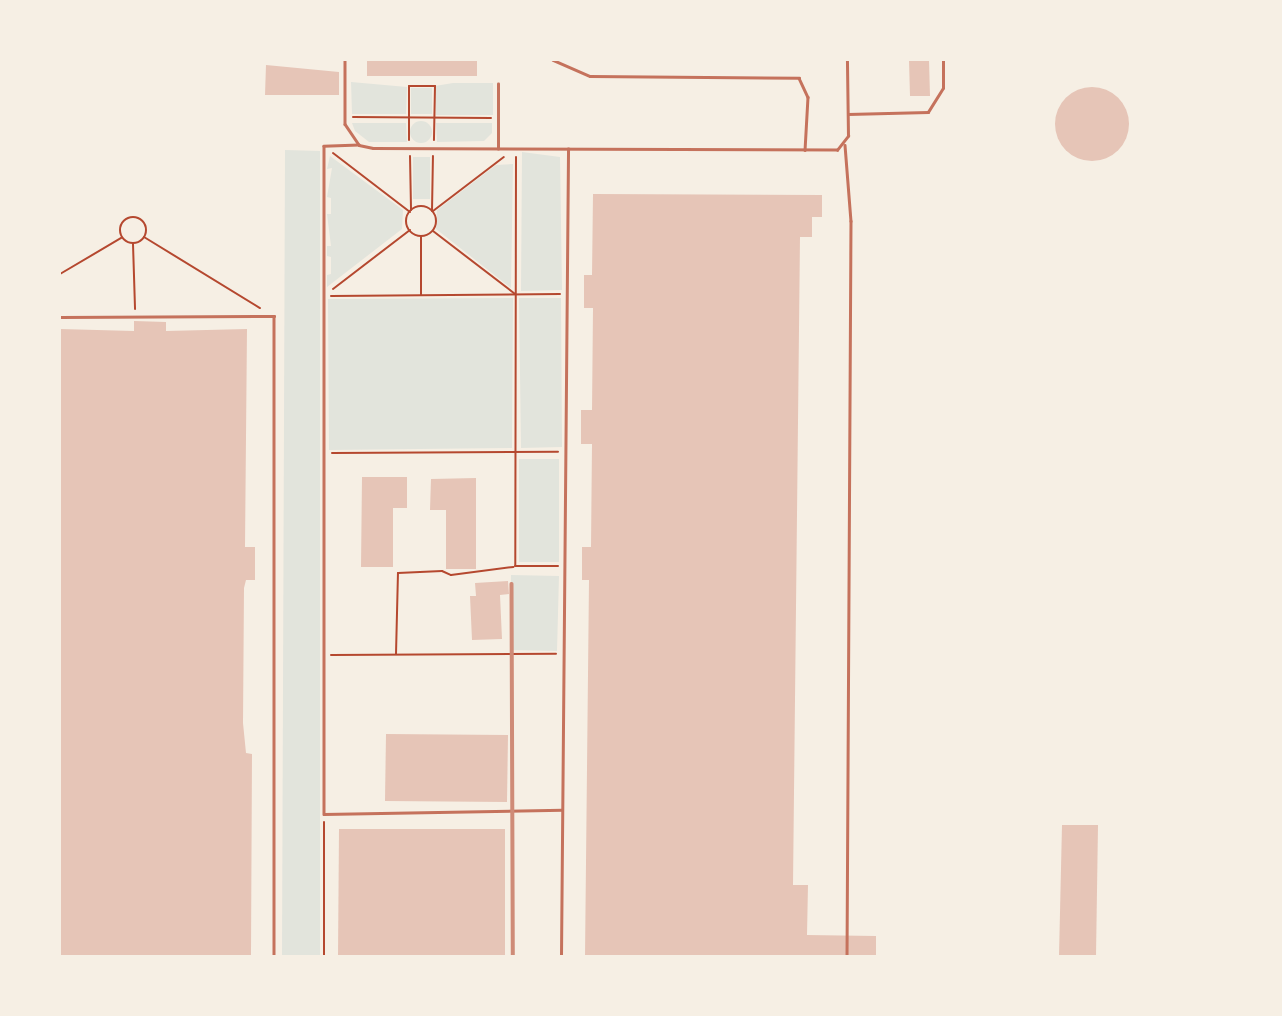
<!DOCTYPE html>
<html>
<head>
<meta charset="utf-8">
<style>
	body { margin:0 }
	#map { position:relative; width:1282px; height:1016px; overflow:hidden; background:#f6efe4; font-family:Montserrat,sans-serif }
	div>[style] { position:absolute }
	[style*='--x'] { left:calc(var(--x)*1px); top:calc(var(--y)*1px); width:calc(var(--w)*1px); rotate:calc(var(--a)*1deg) }
	.green>* { inset:0; background:#e2e4dc }
	.round { border-radius:50% }
	.building>* { inset:0; background:#e6c5b7 }
	.path>* { height:2px; margin:-1px; padding:0 1px; transform-origin:1px; border-radius:1px; background:#b5482f }
	.path>.ring { margin:-1px; padding:0; box-sizing:content-box; background:none; border:2px solid #b5482f; border-radius:50% }
	.service>* { height:2.5px; margin:-1.25px; padding:0 1.25px; transform-origin:1.25px; border-radius:1.25px; background:#c5725c }
	.rail>* { height:3.5px; margin:-1.75px; padding:0 1.75px; transform-origin:1.75px; border-radius:1.75px; background:#cf8b77 }
	span { translate:-50% -50%; white-space:nowrap; text-align:center; line-height:1.15; -webkit-text-stroke:5px #f6efe4; paint-order:stroke }
	.frame { position:absolute; inset:0; border:61px solid #f6efe4; pointer-events:none }
</style>
</head>
<body>
<div id="map">
	<div class="green">
		<div style="clip-path:polygon(351px 82px,407px 87px,406px 114px,352px 114px)"></div>
		<div style="clip-path:polygon(453px 83px,493px 83px,493px 115px,436px 115px,435px 86px)"></div>
		<div style="clip-path:polygon(411px 88px,432px 88px,432px 114px,411px 114px)"></div>
		<div class="round" style="left:410px;top:121px;width:22px;height:22px"></div>
		<div style="clip-path:polygon(352px 123px,406px 123px,407px 142px,369px 142px,355px 131px)"></div>
		<div style="clip-path:polygon(436px 123px,492px 123px,492px 133px,484px 141px,437px 142px)"></div>
		<div style="clip-path:polygon(285px 150px,320px 151px,320px 956px,282px 956px)"></div>
		<div style="clip-path:polygon(522px 152px,560px 157px,562px 290px,521px 291px)"></div>
		<div style="clip-path:polygon(330px 156px,403px 210px,402px 229px,327px 287px,327px 275px,331px 274px,331px 257px,327px 256px,327px 246px,331px 246px,327px 214px,331px 214px,331px 198px,327px 197px,332px 168px,327px 169px)"></div>
		<div style="clip-path:polygon(413px 157px,430px 157px,430px 199px,413px 199px)"></div>
		<div style="clip-path:polygon(513px 164px,511px 288px,436px 229px,437px 210px,496px 165px)"></div>
		<div style="clip-path:polygon(513px 298px,512px 448px,329px 450px,328px 299px)"></div>
		<div style="clip-path:polygon(519px 298px,561px 298px,562px 447px,521px 448px)"></div>
		<div style="clip-path:polygon(519px 459px,559px 459px,559px 562px,519px 562px)"></div>
		<div style="clip-path:polygon(511px 575px,559px 576px,557px 651px,510px 650px)"></div>
	</div>
	<div class="building">
		<div style="clip-path:polygon(367px 60px,477px 60px,477px 76px,367px 76px)"></div>
		<div style="clip-path:polygon(909px 60px,929px 60px,930px 96px,910px 96px)"></div>
		<div style="clip-path:polygon(266px 65px,339px 72px,339px 95px,265px 95px)"></div>
		<div class="round" style="left:1055px;top:87px;width:74px;height:74px"></div>
		<div style="clip-path:polygon(593px 194px,822px 195px,822px 217px,812px 217px,812px 237px,800px 237px,793px 885px,808px 885px,807px 935px,876px 936px,876px 956px,585px 956px,589px 580px,582px 580px,582px 547px,591px 547px,592px 444px,581px 444px,581px 410px,592px 410px,593px 308px,584px 308px,584px 275px,592px 275px)"></div>
		<div style="clip-path:polygon(134px 321px,166px 322px,166px 331px,247px 329px,245px 547px,255px 547px,255px 580px,246px 580px,244px 588px,243px 723px,246px 753px,252px 754px,251px 956px,60px 956px,60px 329px,134px 331px)"></div>
		<div style="clip-path:polygon(362px 477px,407px 477px,407px 508px,393px 508px,393px 567px,361px 567px)"></div>
		<div style="clip-path:polygon(476px 478px,476px 569px,446px 569px,446px 510px,430px 510px,431px 479px)"></div>
		<div style="clip-path:polygon(508px 581px,509px 594px,500px 595px,502px 639px,472px 640px,470px 596px,476px 596px,475px 583px)"></div>
		<div style="clip-path:polygon(386px 734px,508px 735px,507px 802px,385px 801px)"></div>
		<div style="clip-path:polygon(1062px 825px,1098px 825px,1096px 956px,1059px 956px)"></div>
		<div style="clip-path:polygon(339px 829px,505px 829px,505px 956px,338px 956px)"></div>
	</div>
	<div class="path">
		<div style="--x:353;--y:117;--w:138;--a:0.4"></div>
		<div style="--x:409;--y:140;--w:54;--a:-90"></div>
		<div style="--x:409;--y:86;--w:26;--a:0"></div>
		<div style="--x:435;--y:86;--w:54;--a:91.1"></div>
		<div style="--x:333;--y:153;--w:97;--a:37.5"></div>
		<div style="--x:410;--y:156;--w:54;--a:88.9"></div>
		<div style="--x:516;--y:157;--w:409;--a:90.1"></div>
		<div style="--x:515;--y:566;--w:43;--a:0"></div>
		<div class="ring" style="left:406px;top:206px;width:28px;height:28px"></div>
		<div style="--x:432;--y:211;--w:55;--a:-89"></div>
		<div style="--x:433;--y:211;--w:89;--a:-37.3"></div>
		<div class="ring" style="left:120px;top:217px;width:24px;height:24px"></div>
		<div style="--x:433;--y:231;--w:103;--a:37.5"></div>
		<div style="--x:144;--y:237;--w:136;--a:31.5"></div>
		<div style="--x:421;--y:237;--w:58;--a:90"></div>
		<div style="--x:133;--y:244;--w:65;--a:88.2"></div>
		<div style="--x:60;--y:274;--w:71;--a:-30.5"></div>
		<div style="--x:333;--y:289;--w:97;--a:-37.5"></div>
		<div style="--x:331;--y:296;--w:229;--a:-0.5"></div>
		<div style="--x:332;--y:453;--w:226;--a:-0.3"></div>
		<div style="--x:396;--y:654;--w:81;--a:-88.6"></div>
		<div style="--x:398;--y:573;--w:44;--a:-2.6"></div>
		<div style="--x:442;--y:571;--w:10;--a:24"></div>
		<div style="--x:451;--y:575;--w:63;--a:-7.4"></div>
		<div style="--x:331;--y:655;--w:225;--a:-0.3"></div>
		<div style="--x:324;--y:956;--w:134;--a:-90"></div>
	</div>
	<div class="service">
		<div style="--x:345;--y:60;--w:64;--a:90"></div>
		<div style="--x:345;--y:124;--w:25;--a:56"></div>
		<div style="--x:359;--y:145;--w:14;--a:12"></div>
		<div style="--x:373;--y:148;--w:464;--a:0.2"></div>
		<div style="--x:837;--y:150;--w:18;--a:-52"></div>
		<div style="--x:848;--y:136;--w:76;--a:-90.8"></div>
		<div style="--x:553;--y:60;--w:40;--a:23.4"></div>
		<div style="--x:590;--y:76;--w:209;--a:0.5"></div>
		<div style="--x:799;--y:78;--w:21;--a:65"></div>
		<div style="--x:808;--y:97;--w:53;--a:93.2"></div>
		<div style="--x:848;--y:114;--w:80;--a:-1.4"></div>
		<div style="--x:928;--y:112;--w:28;--a:-58"></div>
		<div style="--x:943;--y:88;--w:28;--a:-90"></div>
		<div style="--x:359;--y:145;--w:35;--a:178"></div>
		<div style="--x:324;--y:146;--w:668;--a:90"></div>
		<div style="--x:324;--y:814;--w:238;--a:-1"></div>
		<div style="--x:845;--y:145;--w:76;--a:85.5"></div>
		<div style="--x:851;--y:221;--w:735;--a:90.31"></div>
		<div style="--x:498;--y:149;--w:65;--a:-90"></div>
		<div style="--x:60;--y:317;--w:214;--a:-0.3"></div>
		<div style="--x:274;--y:316;--w:640;--a:90"></div>
		<div style="--x:561;--y:956;--w:807;--a:-89.5"></div>
	</div>
	<div class="rail">
		<div style="--x:512;--y:584;--w:372;--a:89.8"></div>
	</div>
	<div class="frame"></div>
</div>
</body>
</html>
